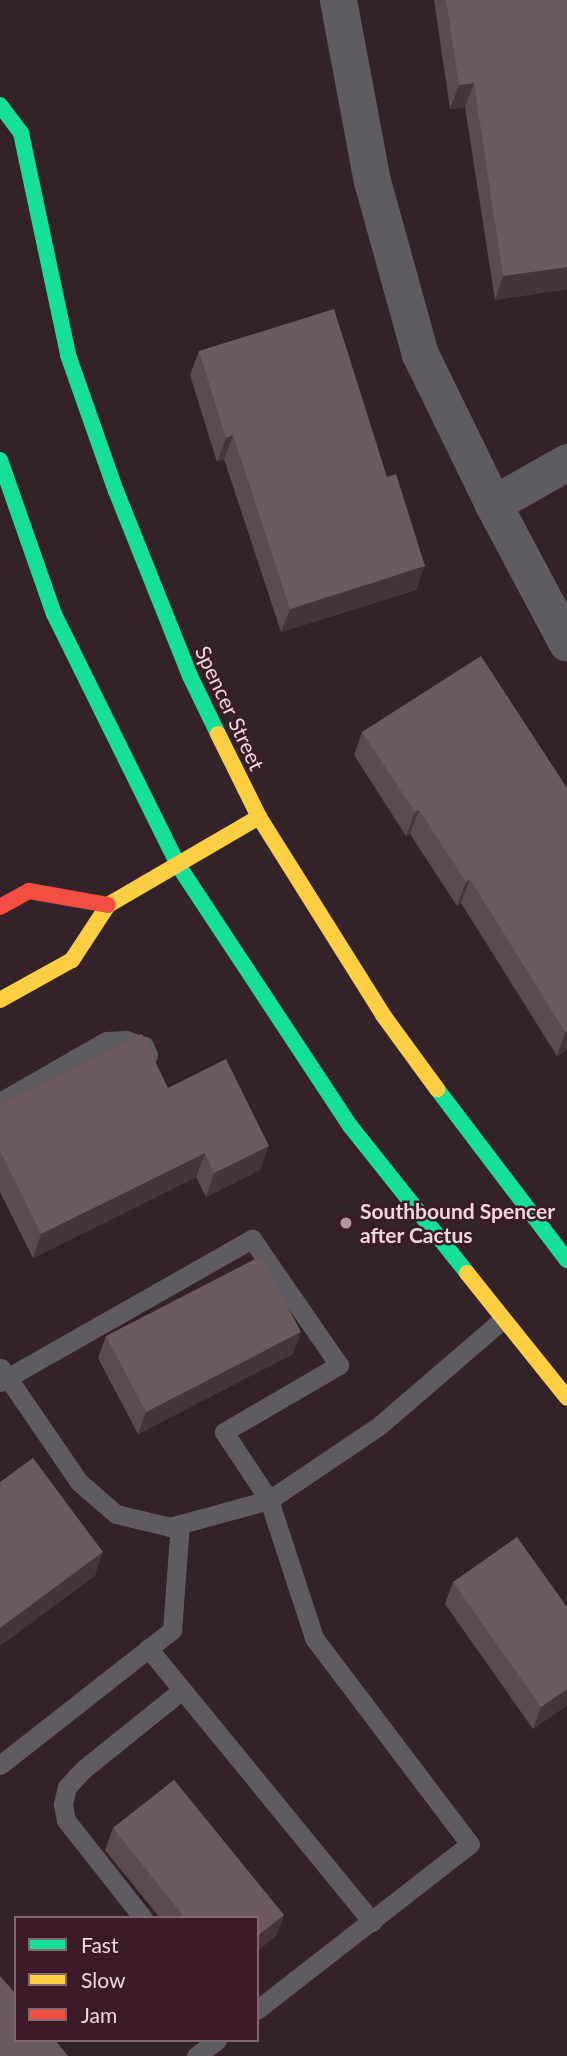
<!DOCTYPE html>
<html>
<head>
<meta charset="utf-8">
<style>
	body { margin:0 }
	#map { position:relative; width:567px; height:2056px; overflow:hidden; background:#342229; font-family:Lato,sans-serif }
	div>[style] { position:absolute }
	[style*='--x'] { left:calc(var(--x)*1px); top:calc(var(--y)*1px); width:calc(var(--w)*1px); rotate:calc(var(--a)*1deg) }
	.lane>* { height:19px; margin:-9.5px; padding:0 9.5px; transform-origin:9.5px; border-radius:9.5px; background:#5f5c61 }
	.street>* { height:37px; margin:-18.5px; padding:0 18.5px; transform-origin:18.5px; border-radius:18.5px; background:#5f5c61 }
	.fast>* { height:16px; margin:-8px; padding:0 8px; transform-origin:8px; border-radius:8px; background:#16e098 }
	.slow>* { height:16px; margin:-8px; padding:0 8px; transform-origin:8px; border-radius:8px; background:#ffcf43 }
	.jam>* { height:16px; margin:-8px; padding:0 8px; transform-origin:8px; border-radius:8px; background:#f24e42 }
	.wall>* { inset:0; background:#5b4b4f }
	.shaded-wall>* { inset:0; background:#453439 }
	.building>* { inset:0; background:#6b5a5e }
	.dots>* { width:19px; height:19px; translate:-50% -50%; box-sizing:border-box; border:4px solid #3b1b27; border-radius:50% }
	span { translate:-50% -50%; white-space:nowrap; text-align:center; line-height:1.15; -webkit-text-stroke:5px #3b1b27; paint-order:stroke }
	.street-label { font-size:21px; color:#eed8de }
	.poi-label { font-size:21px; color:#eed8de; font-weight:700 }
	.left { translate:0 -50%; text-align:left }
	.legend { position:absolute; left:14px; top:1916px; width:245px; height:126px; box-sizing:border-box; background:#3b1b27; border:2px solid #836770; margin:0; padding:9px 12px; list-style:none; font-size:21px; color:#eed8de }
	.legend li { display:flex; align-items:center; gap:14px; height:35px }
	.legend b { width:35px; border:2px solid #836770 }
</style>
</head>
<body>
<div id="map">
	<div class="lane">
		<div style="--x:0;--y:1102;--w:122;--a:-29.9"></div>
		<div style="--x:106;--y:1041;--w:20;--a:-3"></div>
		<div style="--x:126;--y:1040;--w:19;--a:18"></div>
		<div style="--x:144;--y:1046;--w:10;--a:66"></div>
		<div style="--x:1;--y:1368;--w:138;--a:55.6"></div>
		<div style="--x:79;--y:1482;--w:49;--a:40.9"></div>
		<div style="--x:116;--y:1514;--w:56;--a:13.5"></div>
		<div style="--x:170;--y:1527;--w:103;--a:-15.3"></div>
		<div style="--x:269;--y:1500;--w:134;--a:-34"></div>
		<div style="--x:380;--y:1425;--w:160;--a:-40.7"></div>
		<div style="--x:0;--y:1382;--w:290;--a:-29.6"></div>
		<div style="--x:252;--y:1239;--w:153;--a:55.4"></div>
		<div style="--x:339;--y:1365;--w:133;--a:149.8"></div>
		<div style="--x:224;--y:1432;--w:82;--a:56.5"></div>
		<div style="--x:269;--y:1500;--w:145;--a:71.9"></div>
		<div style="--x:314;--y:1638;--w:258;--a:52.9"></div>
		<div style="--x:470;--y:1844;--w:270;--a:142.1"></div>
		<div style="--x:148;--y:1648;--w:354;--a:50.7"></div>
		<div style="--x:0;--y:1765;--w:219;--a:-38.1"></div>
		<div style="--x:172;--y:1630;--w:106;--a:-85.7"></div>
		<div style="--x:143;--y:1918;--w:125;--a:-128.2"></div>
		<div style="--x:66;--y:1820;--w:16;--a:-101"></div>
		<div style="--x:63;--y:1804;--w:17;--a:-77"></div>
		<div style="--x:67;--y:1787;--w:26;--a:-47"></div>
		<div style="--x:85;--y:1768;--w:124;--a:-38.8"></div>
		<div style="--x:196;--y:2056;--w:26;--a:-37"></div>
	</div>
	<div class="street">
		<div style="--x:338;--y:0;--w:184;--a:79.4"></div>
		<div style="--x:372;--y:181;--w:180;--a:74.5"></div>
		<div style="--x:420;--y:354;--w:167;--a:64"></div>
		<div style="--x:493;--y:504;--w:157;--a:62"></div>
		<div style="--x:493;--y:504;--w:85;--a:-29.6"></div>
	</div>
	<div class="fast">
		<div style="--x:0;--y:105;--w:35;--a:53"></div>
		<div style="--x:21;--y:133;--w:227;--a:78"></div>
		<div style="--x:68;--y:355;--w:144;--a:70.6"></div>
		<div style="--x:116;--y:491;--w:199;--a:68.2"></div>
		<div style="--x:190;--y:676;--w:64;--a:64.2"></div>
		<div style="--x:0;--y:460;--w:163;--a:70.7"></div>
		<div style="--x:54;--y:614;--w:280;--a:63.7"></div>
		<div style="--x:178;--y:865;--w:314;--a:56.6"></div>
		<div style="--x:351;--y:1127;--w:186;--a:51.5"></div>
		<div style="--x:437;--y:1089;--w:215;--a:52.8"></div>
	</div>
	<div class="slow">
		<div style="--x:218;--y:734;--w:93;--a:63.7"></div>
		<div style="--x:259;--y:817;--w:234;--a:57.9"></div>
		<div style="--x:383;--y:1015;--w:92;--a:53.9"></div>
		<div style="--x:0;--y:1000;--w:82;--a:-29.1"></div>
		<div style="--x:72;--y:960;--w:66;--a:-56.8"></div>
		<div style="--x:108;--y:905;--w:175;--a:-30.2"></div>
		<div style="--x:467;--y:1273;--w:160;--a:51.3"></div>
	</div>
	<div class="jam">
		<div style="--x:0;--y:907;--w:33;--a:-29"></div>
		<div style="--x:29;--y:891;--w:80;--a:10"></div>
	</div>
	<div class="wall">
		<div style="clip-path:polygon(434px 0,567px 0,567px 289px,495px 300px,465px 107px,450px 109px)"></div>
		<div style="clip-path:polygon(199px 351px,416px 590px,281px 632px,224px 459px,217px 462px,190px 375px)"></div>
		<div style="clip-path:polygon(362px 732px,567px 788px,567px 1049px,557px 1056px,461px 903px,457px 906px,410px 834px,406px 836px,354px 755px)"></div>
		<div style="clip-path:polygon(168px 1088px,260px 1170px,206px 1197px,196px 1177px,33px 1258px,0 1192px,0 1104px)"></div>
		<div style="clip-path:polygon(106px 1336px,293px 1354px,138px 1434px,98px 1358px)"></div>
		<div style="clip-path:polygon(453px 1582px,567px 1607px,567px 1705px,533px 1729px,445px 1604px)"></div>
		<div style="clip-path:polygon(174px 1780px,284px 1915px,276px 1936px,257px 1951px,257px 1918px,160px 1918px,105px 1850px,113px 1828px)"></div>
	</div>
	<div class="shaded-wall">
		<div style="clip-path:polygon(474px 83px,465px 107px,450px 109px,459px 85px)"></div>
		<div style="clip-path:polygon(567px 267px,567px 289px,495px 300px,503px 276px)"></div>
		<div style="clip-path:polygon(233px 435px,224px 459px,217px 462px,226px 438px)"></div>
		<div style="clip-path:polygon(425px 566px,416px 590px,281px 632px,290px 609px)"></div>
		<div style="clip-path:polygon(419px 810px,410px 834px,406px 836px,415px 812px)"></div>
		<div style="clip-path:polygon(470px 879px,461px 903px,457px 906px,466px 882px)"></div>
		<div style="clip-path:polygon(567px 1031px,567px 1049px,557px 1056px,565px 1032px)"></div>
		<div style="clip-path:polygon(269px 1146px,260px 1170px,206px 1197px,214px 1173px)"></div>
		<div style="clip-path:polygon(205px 1153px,196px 1177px,33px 1258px,41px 1234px)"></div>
		<div style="clip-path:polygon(301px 1332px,293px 1354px,138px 1434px,146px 1412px)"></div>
		<div style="clip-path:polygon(103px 1552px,95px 1576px,0 1646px,0 1628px)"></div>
		<div style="clip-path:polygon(567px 1689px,567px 1705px,533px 1729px,541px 1707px)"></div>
		<div style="clip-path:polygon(284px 1915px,276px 1936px,257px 1951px,257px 1936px)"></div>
	</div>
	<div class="building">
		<div style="clip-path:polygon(446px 0,567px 0,567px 267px,503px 276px,474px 83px,459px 85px)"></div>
		<div style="clip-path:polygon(334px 309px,387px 477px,396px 474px,425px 566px,290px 609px,233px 435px,226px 438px,199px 351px)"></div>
		<div style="clip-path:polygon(481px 656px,567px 788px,567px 1031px,565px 1032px,470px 879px,466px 882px,419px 810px,415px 812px,362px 732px)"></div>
		<div style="clip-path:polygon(142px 1034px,168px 1088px,226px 1059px,269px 1146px,214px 1173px,205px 1153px,41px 1234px,0 1151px,0 1104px)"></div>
		<div style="clip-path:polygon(261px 1256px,301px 1332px,146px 1412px,106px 1336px)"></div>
		<div style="clip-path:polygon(33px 1458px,103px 1552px,0 1628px,0 1482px)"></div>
		<div style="clip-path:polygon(517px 1537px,567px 1607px,567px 1689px,541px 1707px,453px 1582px)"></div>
		<div style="clip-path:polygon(174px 1780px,284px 1915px,257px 1936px,257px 1918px,185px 1918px,113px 1828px)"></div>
		<div style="clip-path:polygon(0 1976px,16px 1994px,16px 2040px,55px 2040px,68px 2056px,0 2056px)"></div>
	</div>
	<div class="dots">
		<div style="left:346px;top:1223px;background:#ad989f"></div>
	</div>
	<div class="street-label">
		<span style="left:230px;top:708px;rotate:65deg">Spencer Street</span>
	</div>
	<div class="poi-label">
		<span class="left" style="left:360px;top:1223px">Southbound Spencer<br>after Cactus</span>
	</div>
	<ul class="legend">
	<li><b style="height:9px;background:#16e098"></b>Fast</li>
	<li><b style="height:9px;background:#ffcf43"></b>Slow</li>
	<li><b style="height:9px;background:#f24e42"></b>Jam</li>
	</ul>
</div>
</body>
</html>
